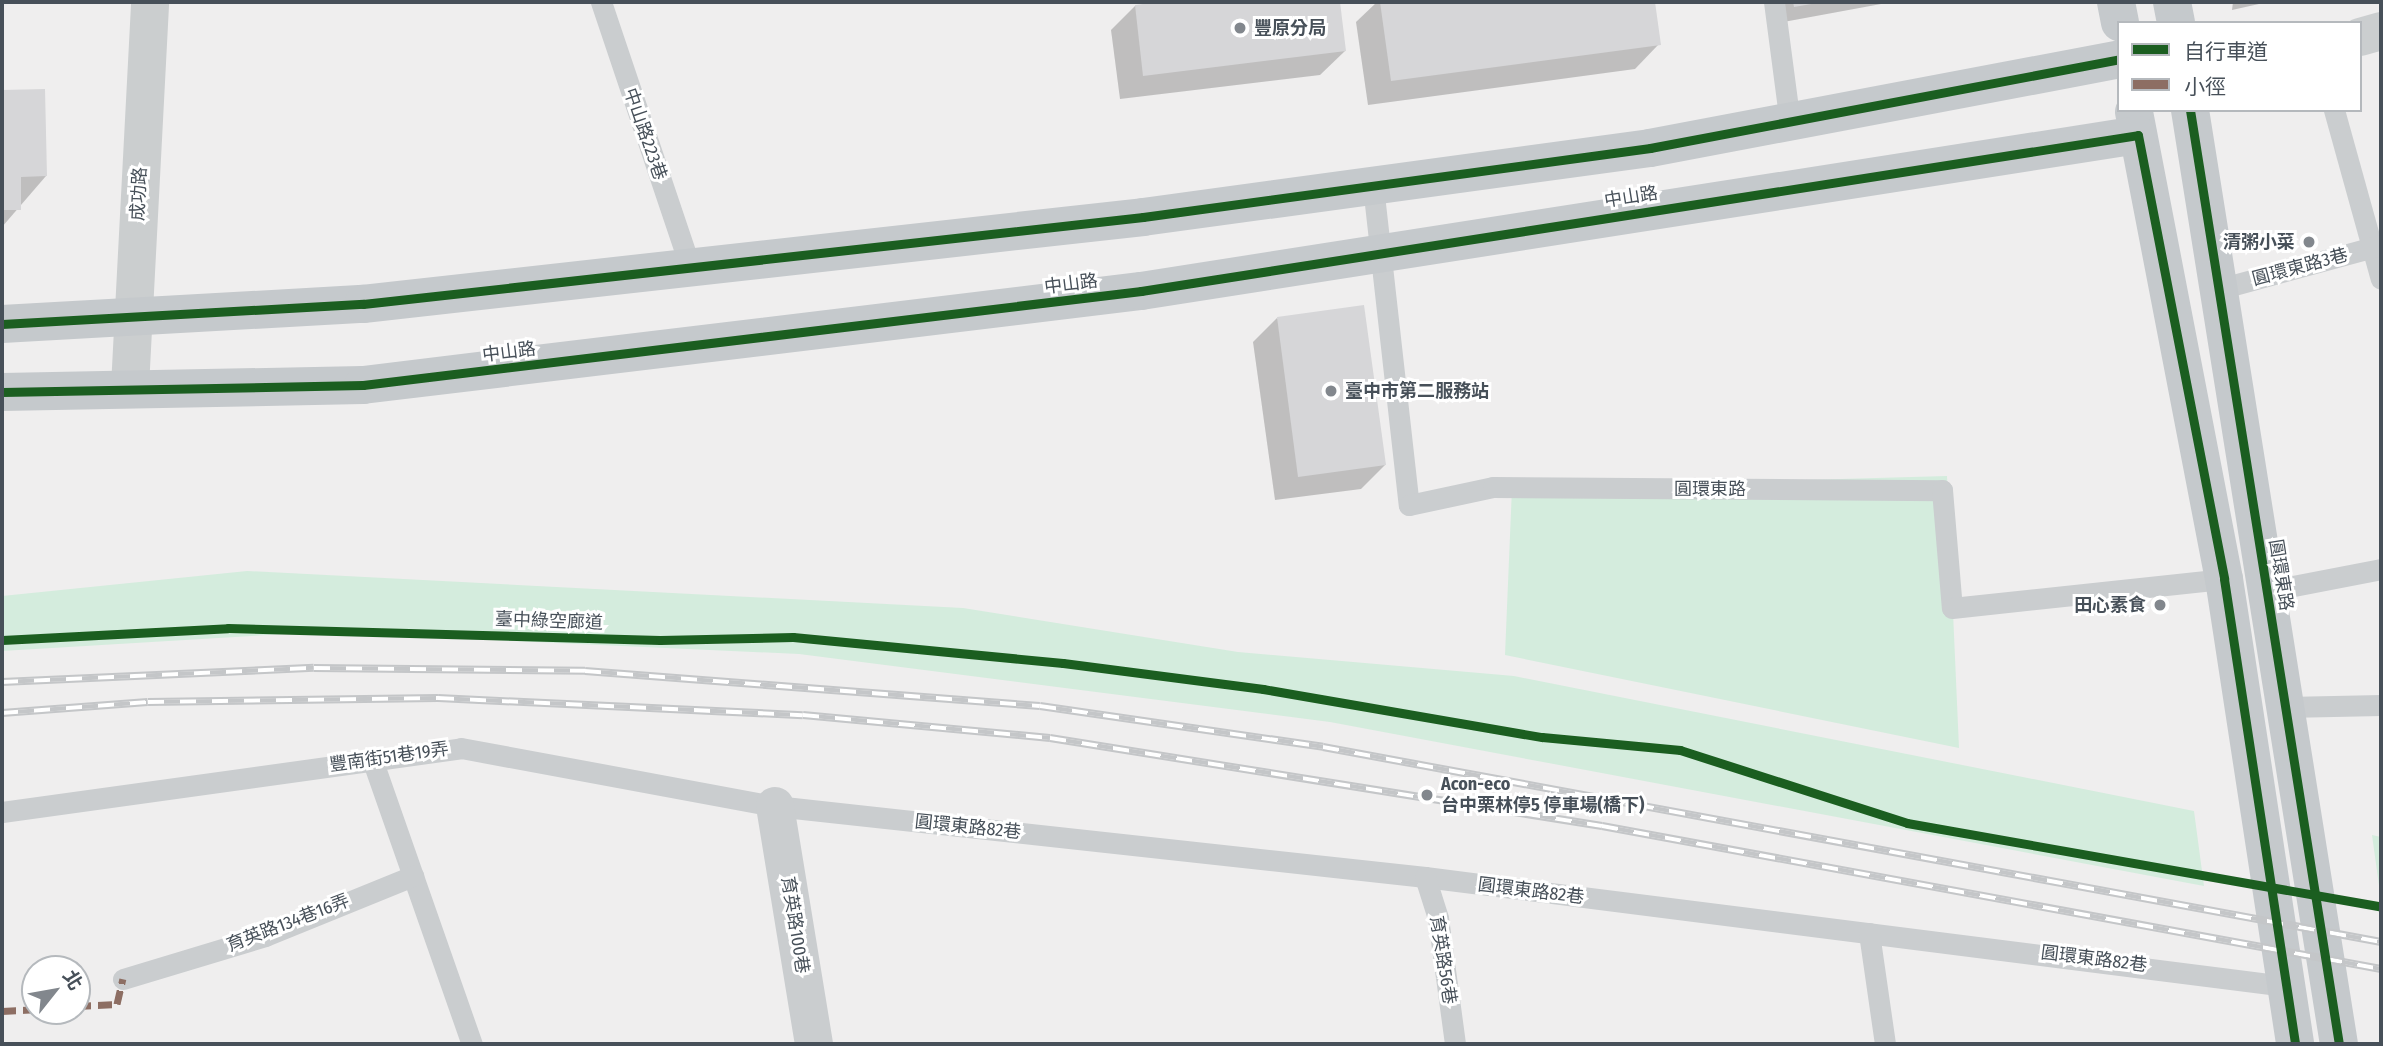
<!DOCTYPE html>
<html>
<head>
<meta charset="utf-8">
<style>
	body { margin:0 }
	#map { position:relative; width:2383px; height:1046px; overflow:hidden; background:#efeeee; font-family:"Fira Sans Condensed","Noto Sans TC",sans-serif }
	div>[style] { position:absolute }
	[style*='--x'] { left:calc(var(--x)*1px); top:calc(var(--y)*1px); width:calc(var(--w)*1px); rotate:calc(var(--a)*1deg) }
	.green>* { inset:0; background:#d4ecdd }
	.shadow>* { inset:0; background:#0003 }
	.building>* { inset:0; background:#d6d6d8 }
	.lane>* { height:21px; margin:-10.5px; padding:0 10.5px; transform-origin:10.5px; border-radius:10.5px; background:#cacdcf }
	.street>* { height:38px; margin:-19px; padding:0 19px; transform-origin:19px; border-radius:19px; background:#cacdcf }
	.secondary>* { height:38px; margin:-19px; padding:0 19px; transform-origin:19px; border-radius:19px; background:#cbcecf }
	.primary>* { height:38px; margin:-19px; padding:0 19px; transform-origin:19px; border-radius:19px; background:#c5c9cc }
	.rail>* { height:8px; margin-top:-4px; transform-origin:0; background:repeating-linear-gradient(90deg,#fff 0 16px,#c4c6c8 0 32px); box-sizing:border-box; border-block:2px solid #c4c6c8 }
	.quiet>* { height:7px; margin-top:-3.5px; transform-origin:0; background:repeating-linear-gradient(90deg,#8d6e63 0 14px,transparent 0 21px) }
	.cycleway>* { height:9px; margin:-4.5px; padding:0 4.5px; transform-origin:4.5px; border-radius:4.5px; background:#1b5e20 }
	.dots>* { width:19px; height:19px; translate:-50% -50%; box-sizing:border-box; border:4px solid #fff; border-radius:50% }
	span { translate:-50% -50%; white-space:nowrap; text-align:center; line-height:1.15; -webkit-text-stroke:6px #fff; paint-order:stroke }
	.poi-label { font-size:18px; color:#475059; font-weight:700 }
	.left { translate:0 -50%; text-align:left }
	.right { translate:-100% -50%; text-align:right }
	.street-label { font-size:18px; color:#475059 }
	.frame { position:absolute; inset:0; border:4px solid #475059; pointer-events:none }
	.legend { position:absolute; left:2117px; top:21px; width:245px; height:91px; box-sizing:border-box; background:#fff; border:2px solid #b5b9bd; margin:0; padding:9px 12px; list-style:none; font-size:21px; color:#475059 }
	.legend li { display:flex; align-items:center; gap:14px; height:35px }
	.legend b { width:35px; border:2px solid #b5b9bd }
	.north { position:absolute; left:21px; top:955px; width:70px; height:70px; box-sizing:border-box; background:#fff; border:2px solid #b5b9bd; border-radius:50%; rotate:59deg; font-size:19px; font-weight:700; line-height:28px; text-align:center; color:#475059 }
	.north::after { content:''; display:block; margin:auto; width:24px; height:32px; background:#82878d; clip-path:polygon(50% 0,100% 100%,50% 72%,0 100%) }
</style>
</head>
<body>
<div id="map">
	<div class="green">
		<div style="clip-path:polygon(1947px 476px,1959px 748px,1505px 655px,1512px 488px)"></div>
		<div style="clip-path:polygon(247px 571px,963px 608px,1238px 652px,1514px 676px,2194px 811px,2204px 886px,1330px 722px,799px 654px,317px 632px,2px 651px,2px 596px)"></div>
		<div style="clip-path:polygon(2372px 835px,2381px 837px,2381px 900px)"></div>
	</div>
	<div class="shadow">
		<div style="clip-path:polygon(1174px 2px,1338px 2px,1345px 51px,1320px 75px,1120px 99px,1111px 30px,1135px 6px)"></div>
		<div style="clip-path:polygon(1377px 2px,1654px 2px,1659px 44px,1635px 69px,1368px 105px,1356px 22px)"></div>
		<div style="clip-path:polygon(1774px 2px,1892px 2px,1778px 23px)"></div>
		<div style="clip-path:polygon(2233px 2px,2268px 2px,2232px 10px)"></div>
		<div style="clip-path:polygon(2px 91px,44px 91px,46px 176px,2px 227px)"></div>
		<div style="clip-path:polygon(1277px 318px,1385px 465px,1361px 489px,1275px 500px,1253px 342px)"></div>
	</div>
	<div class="building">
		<div style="clip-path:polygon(1159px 2px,1340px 2px,1346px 51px,1143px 76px,1135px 5px)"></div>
		<div style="clip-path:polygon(1380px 2px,1655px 2px,1661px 45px,1391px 81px)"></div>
		<div style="clip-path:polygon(1793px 2px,1817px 2px,1817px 3px,1794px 7px)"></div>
		<div style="clip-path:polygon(45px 89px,47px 176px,21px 177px,21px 210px,2px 210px,2px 90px)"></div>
		<div style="clip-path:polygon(1364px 305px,1386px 465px,1298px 477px,1277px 317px)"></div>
	</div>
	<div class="lane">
		<div style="--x:601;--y:2;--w:279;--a:71.4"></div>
		<div style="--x:1774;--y:2;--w:122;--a:82.5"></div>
		<div style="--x:2334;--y:110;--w:175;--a:74.5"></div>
		<div style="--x:1373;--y:186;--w:321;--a:83.6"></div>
		<div style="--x:1409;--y:505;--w:86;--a:-12.1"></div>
		<div style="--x:1493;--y:487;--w:449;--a:0.4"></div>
		<div style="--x:1942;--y:490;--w:118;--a:85.2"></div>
		<div style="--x:1952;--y:608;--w:274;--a:-6.1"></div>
		<div style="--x:2219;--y:289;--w:168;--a:-15.2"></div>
		<div style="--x:2267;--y:591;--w:116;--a:-10.9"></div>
		<div style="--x:2286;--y:707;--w:95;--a:-1.2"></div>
		<div style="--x:372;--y:759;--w:302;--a:70.7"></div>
		<div style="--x:2;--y:812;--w:463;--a:-7.9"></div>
		<div style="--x:461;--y:748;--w:319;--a:10.5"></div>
		<div style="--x:775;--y:806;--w:654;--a:6.23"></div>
		<div style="--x:1425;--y:877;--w:868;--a:7.22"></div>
		<div style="--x:1425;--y:877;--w:43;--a:72.4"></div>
		<div style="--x:1438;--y:918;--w:127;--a:82.3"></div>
		<div style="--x:1869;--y:933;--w:112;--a:81.8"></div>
		<div style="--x:123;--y:979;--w:148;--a:-16.8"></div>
		<div style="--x:265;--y:936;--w:160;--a:-22.1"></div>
	</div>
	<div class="street">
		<div style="--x:775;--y:806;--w:241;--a:80.7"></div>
	</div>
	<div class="secondary">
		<div style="--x:2360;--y:37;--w:22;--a:-16"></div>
		<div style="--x:130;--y:387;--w:386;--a:-87"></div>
	</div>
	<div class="primary">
		<div style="--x:2116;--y:2;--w:21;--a:79"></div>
		<div style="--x:2172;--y:2;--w:21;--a:79"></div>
		<div style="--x:2190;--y:110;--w:946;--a:80.94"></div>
		<div style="--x:2134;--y:112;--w:476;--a:79.1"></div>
		<div style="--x:2224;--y:579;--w:470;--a:81.3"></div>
		<div style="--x:2;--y:324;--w:362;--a:-3.2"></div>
		<div style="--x:363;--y:304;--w:785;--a:-6.36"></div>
		<div style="--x:1143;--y:217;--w:512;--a:-7.75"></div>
		<div style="--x:1650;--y:148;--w:477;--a:-10.7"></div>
		<div style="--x:2;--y:392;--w:361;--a:-1.1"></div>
		<div style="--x:363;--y:385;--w:784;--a:-6.89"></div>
		<div style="--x:1141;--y:291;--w:1009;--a:-8.89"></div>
	</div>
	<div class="rail">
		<div style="--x:2;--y:682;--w:312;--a:-2.6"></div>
		<div style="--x:314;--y:668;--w:271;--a:0.6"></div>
		<div style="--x:585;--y:671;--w:456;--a:4.4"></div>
		<div style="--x:1040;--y:706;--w:286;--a:8.2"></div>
		<div style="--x:1323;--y:747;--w:1076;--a:10.44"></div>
		<div style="--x:2;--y:713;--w:146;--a:-4.3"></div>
		<div style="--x:148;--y:702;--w:290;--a:-0.8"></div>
		<div style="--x:438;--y:698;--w:365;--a:2.7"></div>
		<div style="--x:803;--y:715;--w:248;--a:5.3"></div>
		<div style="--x:1050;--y:738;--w:559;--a:9.06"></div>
		<div style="--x:1602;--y:826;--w:792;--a:10.4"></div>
	</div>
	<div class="quiet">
		<div style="--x:77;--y:1006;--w:40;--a:-2.9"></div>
		<div style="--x:117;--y:1004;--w:26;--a:-77"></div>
		<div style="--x:2;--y:1011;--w:33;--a:-3"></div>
	</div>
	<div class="cycleway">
		<div style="--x:2190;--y:110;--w:946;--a:80.94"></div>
		<div style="--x:2;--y:324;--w:362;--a:-3.2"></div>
		<div style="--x:363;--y:304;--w:785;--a:-6.36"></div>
		<div style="--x:1143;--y:217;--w:512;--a:-7.75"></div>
		<div style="--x:1650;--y:148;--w:477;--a:-10.7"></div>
		<div style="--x:2;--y:392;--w:361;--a:-1.1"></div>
		<div style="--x:363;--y:385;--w:784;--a:-6.89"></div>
		<div style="--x:1141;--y:291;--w:1009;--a:-8.89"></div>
		<div style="--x:2138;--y:135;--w:452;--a:79"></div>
		<div style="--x:2224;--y:579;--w:470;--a:81.3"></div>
		<div style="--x:2;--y:640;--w:226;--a:-3"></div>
		<div style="--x:228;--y:628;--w:432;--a:1.6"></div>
		<div style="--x:660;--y:640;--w:133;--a:-1.3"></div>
		<div style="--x:793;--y:637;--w:271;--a:5.5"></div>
		<div style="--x:1063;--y:663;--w:202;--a:7.4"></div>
		<div style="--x:1263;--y:689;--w:283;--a:9.8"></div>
		<div style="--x:1542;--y:737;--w:139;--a:5.4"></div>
		<div style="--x:1680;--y:750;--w:238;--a:17.8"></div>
		<div style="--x:1907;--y:823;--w:481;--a:10"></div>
	</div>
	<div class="dots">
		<div style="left:1240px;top:28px;background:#82878d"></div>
		<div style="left:2309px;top:242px;background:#82878d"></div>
		<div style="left:1331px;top:391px;background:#82878d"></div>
		<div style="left:2160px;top:605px;background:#82878d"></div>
		<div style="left:1427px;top:795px;background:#82878d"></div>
	</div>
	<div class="poi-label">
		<span class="left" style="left:1254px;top:28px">豐原分局</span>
		<span class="right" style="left:2295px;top:242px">清粥小菜</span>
		<span class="left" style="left:1345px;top:391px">臺中市第二服務站</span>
		<span class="right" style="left:2146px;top:605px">田心素食</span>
		<span class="left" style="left:1441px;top:795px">Acon-eco<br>台中栗林停5 停車場(橋下)</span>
	</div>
	<div class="street-label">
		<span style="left:645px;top:134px;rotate:71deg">中山路223巷</span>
		<span style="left:139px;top:194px;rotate:-87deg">成功路</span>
		<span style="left:1631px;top:197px;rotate:-9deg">中山路</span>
		<span style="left:2300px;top:267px;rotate:-15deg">圓環東路3巷</span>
		<span style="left:1071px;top:284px;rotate:-7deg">中山路</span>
		<span style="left:509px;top:352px;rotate:-7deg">中山路</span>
		<span style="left:1710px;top:489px">圓環東路</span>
		<span style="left:2281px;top:575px;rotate:81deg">圓環東路</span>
		<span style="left:549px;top:621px;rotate:2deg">臺中綠空廊道</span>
		<span style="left:389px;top:757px;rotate:-8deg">豐南街51巷19弄</span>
		<span style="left:968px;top:827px;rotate:6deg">圓環東路82巷</span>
		<span style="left:1531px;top:891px;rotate:7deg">圓環東路82巷</span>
		<span style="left:288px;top:923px;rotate:-21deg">育英路134巷16弄</span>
		<span style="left:795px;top:925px;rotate:81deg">育英路100巷</span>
		<span style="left:2094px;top:959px;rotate:7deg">圓環東路82巷</span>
		<span style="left:1443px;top:960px;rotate:81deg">育英路56巷</span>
	</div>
	<div class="frame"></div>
	<ul class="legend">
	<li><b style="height:9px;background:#1b5e20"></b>自行車道</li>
	<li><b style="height:9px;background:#8d6e63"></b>小徑</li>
	</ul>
	<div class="north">北</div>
</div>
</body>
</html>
